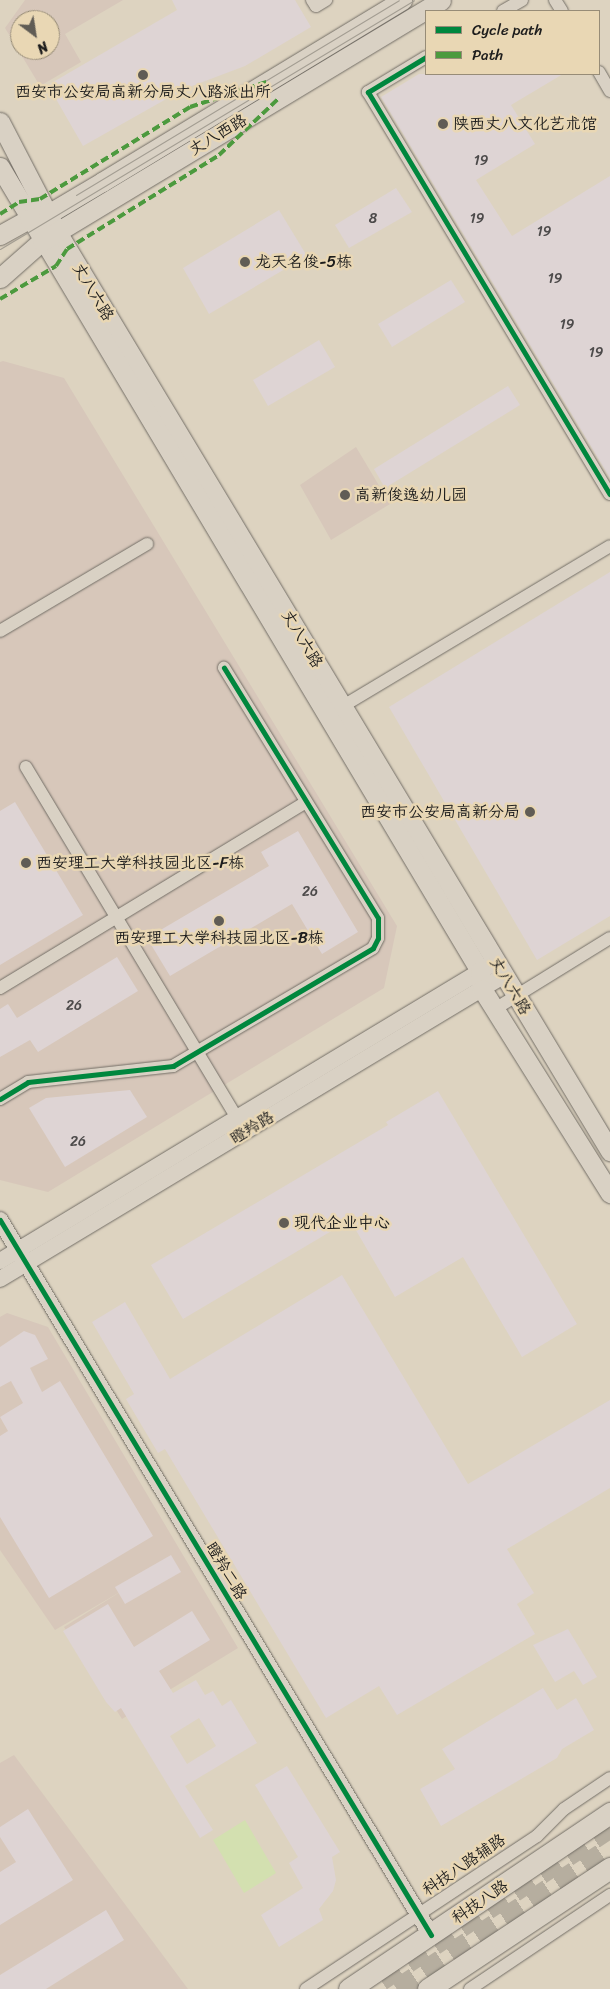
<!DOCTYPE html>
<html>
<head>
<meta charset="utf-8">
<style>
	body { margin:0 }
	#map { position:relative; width:610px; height:1989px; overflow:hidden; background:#ddd3c0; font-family:Sriracha,"LXGW WenKai TC",sans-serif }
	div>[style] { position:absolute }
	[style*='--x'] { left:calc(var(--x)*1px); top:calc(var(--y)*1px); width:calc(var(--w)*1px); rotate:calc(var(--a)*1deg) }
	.built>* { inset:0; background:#d7c7ba }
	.green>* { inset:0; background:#d3e0b0 }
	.building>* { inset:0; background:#ded4d4 }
	.trunk-tunnel>* { height:21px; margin-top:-10.5px; transform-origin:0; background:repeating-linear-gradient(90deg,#b6ae9f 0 21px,transparent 0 32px) }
	.roads { filter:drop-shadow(0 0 1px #736e66) drop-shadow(0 0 1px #736e66) }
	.minor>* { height:12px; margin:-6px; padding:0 6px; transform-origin:6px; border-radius:6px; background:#d9d1c4 }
	.tertiary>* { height:16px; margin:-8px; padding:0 8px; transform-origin:8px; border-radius:8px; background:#d9d1c4 }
	.secondary>* { height:19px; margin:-9.5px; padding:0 9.5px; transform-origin:9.5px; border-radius:9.5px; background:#d9d1c4 }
	.primary>* { height:21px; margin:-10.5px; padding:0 10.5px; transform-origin:10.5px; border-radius:10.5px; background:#d9d1c4 }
	.tram>* { height:1px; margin:-0.5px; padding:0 0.5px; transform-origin:0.5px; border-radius:0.5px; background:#a39d92 }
	.quiet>* { height:4px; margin-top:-2px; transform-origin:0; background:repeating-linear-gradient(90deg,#4c9a3e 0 8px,transparent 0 12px) }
	.cycleway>* { height:5px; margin:-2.5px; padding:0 2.5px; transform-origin:2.5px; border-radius:2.5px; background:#00873e }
	.dots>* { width:14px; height:14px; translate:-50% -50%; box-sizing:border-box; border:2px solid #e9d7b4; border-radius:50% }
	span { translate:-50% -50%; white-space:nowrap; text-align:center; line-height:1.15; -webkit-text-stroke:5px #e9d7b4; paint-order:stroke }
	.number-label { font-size:14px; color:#4c4a4a }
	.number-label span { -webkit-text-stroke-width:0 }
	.poi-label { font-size:16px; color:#1c1c1c }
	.left { translate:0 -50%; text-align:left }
	.right { translate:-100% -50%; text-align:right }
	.street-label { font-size:16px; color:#1c1c1c }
	.legend { position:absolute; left:425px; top:10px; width:175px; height:65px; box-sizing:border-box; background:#e9d7b4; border:1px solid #978c77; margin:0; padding:6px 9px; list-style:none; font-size:15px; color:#1c1c1c }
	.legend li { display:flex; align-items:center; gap:10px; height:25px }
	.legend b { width:25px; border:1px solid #978c77 }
	.north { position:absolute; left:10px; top:10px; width:50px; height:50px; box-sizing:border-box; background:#e9d7b4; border:1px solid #978c77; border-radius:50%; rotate:149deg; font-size:14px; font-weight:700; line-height:20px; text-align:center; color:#1c1c1c }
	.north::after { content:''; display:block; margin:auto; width:18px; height:22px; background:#605c55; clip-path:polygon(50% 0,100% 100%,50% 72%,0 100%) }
</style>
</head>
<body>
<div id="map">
	<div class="built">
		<div style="clip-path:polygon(evenodd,25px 0,123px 0,65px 34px,81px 62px,40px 86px,5px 28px,25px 0,20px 20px,50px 20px,50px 50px,20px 50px,20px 20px)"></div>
		<div style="clip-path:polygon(3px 361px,64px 378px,397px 926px,384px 988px,48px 1192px,0 1180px,0 362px)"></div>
		<div style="clip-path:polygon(356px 447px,390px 504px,331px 540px,300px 485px)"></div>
		<div style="clip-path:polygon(7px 1313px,48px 1327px,238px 1648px,122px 1719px,64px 1627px,125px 1589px,55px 1630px,0 1550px,0 1317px)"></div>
		<div style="clip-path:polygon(14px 1755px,188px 1989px,0 1989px,0 1763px)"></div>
	</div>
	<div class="green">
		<div style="clip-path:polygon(245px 1820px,276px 1873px,244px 1893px,213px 1840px)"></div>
	</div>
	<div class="building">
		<div style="clip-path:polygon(172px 0,295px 0,311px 27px,245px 66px,184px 89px,83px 146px,48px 85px,177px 10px)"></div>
		<div style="clip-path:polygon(419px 74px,563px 74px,511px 105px,535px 144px,476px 180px,512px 236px,610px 176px,610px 478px,381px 97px)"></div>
		<div style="clip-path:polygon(396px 188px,412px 212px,349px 248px,335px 225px)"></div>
		<div style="clip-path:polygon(279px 210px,307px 256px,209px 314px,183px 268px)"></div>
		<div style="clip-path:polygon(451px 280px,465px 302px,392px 347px,378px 324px)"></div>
		<div style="clip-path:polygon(319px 340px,335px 367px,268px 406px,253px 380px)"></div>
		<div style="clip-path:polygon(508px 386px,520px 405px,385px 488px,374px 469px)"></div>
		<div style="clip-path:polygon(610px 572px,610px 916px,537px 960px,389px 707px)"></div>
		<div style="clip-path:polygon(15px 802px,83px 915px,0 965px,0 811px)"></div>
		<div style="clip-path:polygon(298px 831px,358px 932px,322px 954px,292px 904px,170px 976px,147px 938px,269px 866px,261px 852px)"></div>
		<div style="clip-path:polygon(117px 957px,138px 991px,38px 1052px,30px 1040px,0 1057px,0 1009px,8px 1004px,17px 1018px)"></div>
		<div style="clip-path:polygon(130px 1090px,147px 1117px,65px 1167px,29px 1108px,46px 1098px)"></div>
		<div style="clip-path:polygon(438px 1091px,577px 1324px,522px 1357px,463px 1257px,395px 1297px,350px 1220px,183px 1319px,151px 1265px,388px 1125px,386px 1122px)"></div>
		<div style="clip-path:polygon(342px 1275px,468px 1484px,610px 1400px,610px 1488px,507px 1549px,534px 1593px,517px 1604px,535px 1634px,397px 1715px,379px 1686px,326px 1718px,165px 1449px,158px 1453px,126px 1399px,134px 1394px,92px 1322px,125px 1302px,170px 1379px)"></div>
		<div style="clip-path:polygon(24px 1331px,35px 1335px,48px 1359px,30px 1368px,42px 1392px,60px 1381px,153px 1536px,49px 1598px,0 1517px,0 1436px,8px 1431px,0 1417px,23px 1403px,11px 1381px,0 1387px,0 1347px)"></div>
		<div style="clip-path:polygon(171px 1555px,181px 1572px,125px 1604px,115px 1587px)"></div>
		<div style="clip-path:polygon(evenodd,108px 1604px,134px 1647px,192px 1611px,210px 1640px,159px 1671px,173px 1693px,196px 1680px,205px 1695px,213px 1691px,222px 1706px,231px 1700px,257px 1743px,185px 1786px,213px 1830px,200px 1838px,121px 1708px,115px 1712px,106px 1702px,63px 1631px,108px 1604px,199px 1718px,216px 1746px,187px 1764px,170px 1736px,199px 1718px)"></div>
		<div style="clip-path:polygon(568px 1629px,597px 1677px,583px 1685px,574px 1671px,555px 1682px,533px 1645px)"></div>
		<div style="clip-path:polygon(543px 1688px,557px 1710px,576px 1698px,594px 1730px,562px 1749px,557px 1758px,441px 1826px,420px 1789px,455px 1769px,442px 1749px)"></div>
		<div style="clip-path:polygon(287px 1766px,340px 1852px,332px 1857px,336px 1880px,333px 1891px,319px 1909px,323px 1920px,279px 1947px,261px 1915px,303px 1888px,289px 1863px,298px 1857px,255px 1785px)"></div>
		<div style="clip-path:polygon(28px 1809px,73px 1880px,0 1925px,0 1872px,16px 1862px,0 1837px,0 1827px)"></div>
		<div style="clip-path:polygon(106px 1910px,124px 1940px,46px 1989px,0 1989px,0 1975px)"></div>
	</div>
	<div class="trunk-tunnel">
		<div style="--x:381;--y:1980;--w:275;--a:-33.7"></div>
		<div style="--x:397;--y:1989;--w:255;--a:-33.5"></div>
	</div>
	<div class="roads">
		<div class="minor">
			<div style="--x:312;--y:0;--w:7;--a:56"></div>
			<div style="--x:316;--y:6;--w:12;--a:-31"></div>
			<div style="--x:555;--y:0;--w:13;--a:58"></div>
			<div style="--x:503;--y:11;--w:22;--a:-30"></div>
			<div style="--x:426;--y:57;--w:68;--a:148.9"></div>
			<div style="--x:368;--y:92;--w:469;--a:59"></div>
			<div style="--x:599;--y:72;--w:22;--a:60"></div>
			<div style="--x:0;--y:631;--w:171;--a:-30.6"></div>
			<div style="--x:343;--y:706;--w:311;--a:-30.9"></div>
			<div style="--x:26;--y:767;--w:410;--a:59"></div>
			<div style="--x:0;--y:988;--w:358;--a:-31.3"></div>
			<div style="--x:495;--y:1009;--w:135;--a:-31.7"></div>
			<div style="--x:0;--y:1099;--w:33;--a:-31"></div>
			<div style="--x:28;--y:1082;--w:146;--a:-6.3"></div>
			<div style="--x:173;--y:1066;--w:232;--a:-30.5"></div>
			<div style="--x:373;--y:948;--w:11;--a:-63"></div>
			<div style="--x:378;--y:938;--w:20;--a:-90"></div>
			<div style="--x:378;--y:918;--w:294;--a:-121.6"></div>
			<div style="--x:306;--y:1989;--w:277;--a:-33.5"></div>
			<div style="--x:537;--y:1836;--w:38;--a:-45"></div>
			<div style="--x:564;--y:1809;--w:55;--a:-34"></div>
			<div style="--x:470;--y:1989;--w:169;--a:-33.9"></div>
		</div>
		<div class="tertiary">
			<div style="--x:0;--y:1220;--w:835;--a:58.92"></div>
			<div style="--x:0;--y:1261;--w:571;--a:-31.1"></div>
			<div style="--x:0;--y:1279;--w:587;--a:-31.06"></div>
		</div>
		<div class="secondary">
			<div style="--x:0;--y:122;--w:124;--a:62.6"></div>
			<div style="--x:57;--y:232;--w:1073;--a:58.96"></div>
			<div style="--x:0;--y:167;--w:936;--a:59.16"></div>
			<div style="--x:480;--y:971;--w:18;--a:84"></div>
			<div style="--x:482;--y:989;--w:241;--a:57.9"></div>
			<div style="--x:0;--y:235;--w:33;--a:-29"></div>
			<div style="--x:29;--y:219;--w:20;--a:-15"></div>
			<div style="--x:48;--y:214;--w:63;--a:-30.7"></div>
			<div style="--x:102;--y:182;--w:351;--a:-31.2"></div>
			<div style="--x:0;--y:278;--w:56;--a:-41.4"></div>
			<div style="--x:42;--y:241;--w:466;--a:-31.1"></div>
		</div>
		<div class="primary">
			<div style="--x:349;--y:1989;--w:315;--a:-34"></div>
			<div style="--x:428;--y:1989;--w:219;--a:-33.6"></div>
		</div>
	</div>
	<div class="tram">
		<div style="--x:76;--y:195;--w:377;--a:-31.1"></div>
		<div style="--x:0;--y:249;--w:483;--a:-31"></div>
	</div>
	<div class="quiet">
		<div style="--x:0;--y:214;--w:22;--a:-32"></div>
		<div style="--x:19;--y:202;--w:21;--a:-8"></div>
		<div style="--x:40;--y:199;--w:176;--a:-31.5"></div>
		<div style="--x:190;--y:107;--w:83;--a:-18.2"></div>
		<div style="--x:0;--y:299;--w:65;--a:-30.5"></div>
		<div style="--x:56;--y:266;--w:20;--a:-57"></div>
		<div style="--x:67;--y:249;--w:179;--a:-31.7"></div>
		<div style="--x:219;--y:155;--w:83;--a:-43.5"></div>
	</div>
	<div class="cycleway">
		<div style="--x:426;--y:57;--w:68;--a:148.9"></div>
		<div style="--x:368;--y:92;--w:469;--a:59"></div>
		<div style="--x:0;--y:1099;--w:33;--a:-31"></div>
		<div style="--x:28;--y:1082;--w:146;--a:-6.3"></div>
		<div style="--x:173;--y:1066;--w:232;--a:-30.5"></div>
		<div style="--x:373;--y:948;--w:11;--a:-63"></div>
		<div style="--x:378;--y:938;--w:20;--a:-90"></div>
		<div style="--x:378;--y:918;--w:294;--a:-121.6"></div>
		<div style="--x:0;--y:1220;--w:835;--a:58.92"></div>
	</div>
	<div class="dots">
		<div style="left:143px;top:75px;background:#605c55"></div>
		<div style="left:443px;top:124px;background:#605c55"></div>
		<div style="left:245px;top:262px;background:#605c55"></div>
		<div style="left:345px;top:495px;background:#605c55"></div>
		<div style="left:530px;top:812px;background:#605c55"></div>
		<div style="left:26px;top:863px;background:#605c55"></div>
		<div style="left:219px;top:921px;background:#605c55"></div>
		<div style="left:284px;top:1223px;background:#605c55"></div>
	</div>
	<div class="number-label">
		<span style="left:481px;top:161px">19</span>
		<span style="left:373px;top:219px">8</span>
		<span style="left:477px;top:219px">19</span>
		<span style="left:544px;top:232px">19</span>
		<span style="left:555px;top:279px">19</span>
		<span style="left:567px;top:325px">19</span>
		<span style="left:596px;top:353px">19</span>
		<span style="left:310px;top:892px">26</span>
		<span style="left:74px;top:1006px">26</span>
		<span style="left:78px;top:1142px">26</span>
	</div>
	<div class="poi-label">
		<span style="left:143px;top:92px">西安市公安局高新分局丈八路派出所</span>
		<span class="left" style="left:453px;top:124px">陕西丈八文化艺术馆</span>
		<span class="left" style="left:255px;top:262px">龙天名俊-5栋</span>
		<span class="left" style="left:355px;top:495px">高新俊逸幼儿园</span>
		<span class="right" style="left:520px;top:812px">西安市公安局高新分局</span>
		<span class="left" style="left:36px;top:863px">西安理工大学科技园北区-F栋</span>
		<span style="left:219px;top:938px">西安理工大学科技园北区-B栋</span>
		<span class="left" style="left:294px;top:1223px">现代企业中心</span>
	</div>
	<div class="street-label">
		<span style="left:218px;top:135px;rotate:-31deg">丈八西路</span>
		<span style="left:93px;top:292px;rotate:59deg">丈八六路</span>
		<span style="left:302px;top:639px;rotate:59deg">丈八六路</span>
		<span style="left:510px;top:986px;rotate:59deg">丈八六路</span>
		<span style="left:252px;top:1128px;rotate:-31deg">瞪羚路</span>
		<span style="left:226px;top:1571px;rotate:59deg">瞪羚二路</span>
		<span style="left:464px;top:1865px;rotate:-34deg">科技八路辅路</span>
		<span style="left:480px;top:1902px;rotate:-34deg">科技八路</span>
	</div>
	<ul class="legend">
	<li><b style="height:6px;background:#00873e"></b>Cycle path</li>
	<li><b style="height:6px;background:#4c9a3e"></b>Path</li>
	</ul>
	<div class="north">N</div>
</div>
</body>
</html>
